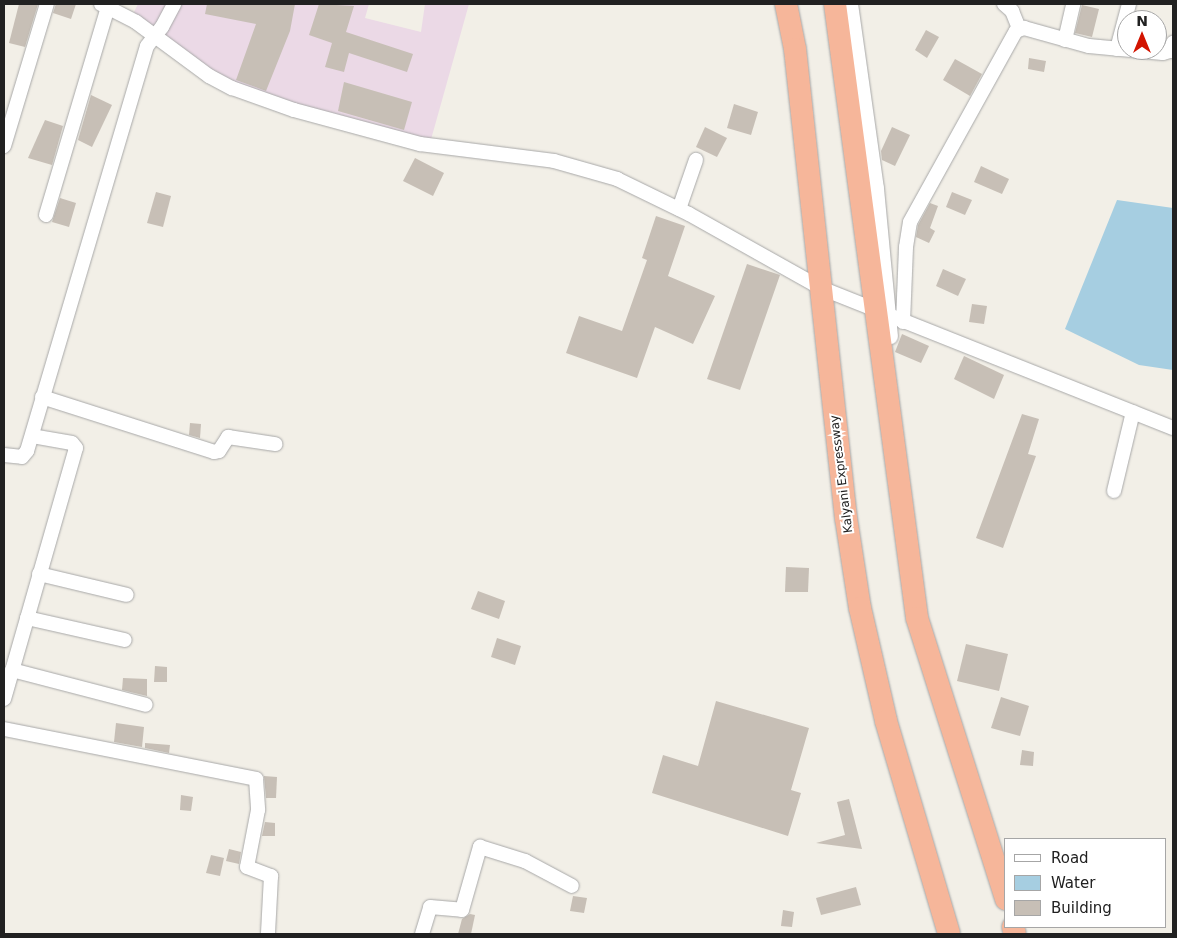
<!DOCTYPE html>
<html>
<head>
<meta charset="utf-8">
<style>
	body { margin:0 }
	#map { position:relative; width:1177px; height:938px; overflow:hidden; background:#f2efe7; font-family:"DejaVu Sans",sans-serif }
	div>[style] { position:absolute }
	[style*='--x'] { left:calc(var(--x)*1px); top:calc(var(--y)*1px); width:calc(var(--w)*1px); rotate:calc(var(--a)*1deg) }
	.industrial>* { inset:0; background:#ebd9e6 }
	.water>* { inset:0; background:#a6cee1 }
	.building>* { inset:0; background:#c7bfb6 }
	.roads { filter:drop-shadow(0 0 1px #a8a8a8) drop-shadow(0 0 1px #a8a8a8) }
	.minor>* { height:14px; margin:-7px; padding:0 7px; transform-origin:7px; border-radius:7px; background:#fff }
	.tertiary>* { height:16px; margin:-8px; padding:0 8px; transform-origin:8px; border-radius:8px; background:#fff }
	.trunk>* { height:22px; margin:-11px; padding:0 11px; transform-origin:11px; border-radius:11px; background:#f6b69a }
	span { translate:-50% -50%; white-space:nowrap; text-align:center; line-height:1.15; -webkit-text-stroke:4px #fff; paint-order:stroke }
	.street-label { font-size:12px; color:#212121 }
	.frame { position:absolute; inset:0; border:5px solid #212121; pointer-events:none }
	.legend { position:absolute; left:1004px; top:838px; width:162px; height:90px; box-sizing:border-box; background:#fff; border:1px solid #a6a6a6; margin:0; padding:6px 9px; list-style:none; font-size:15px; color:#212121 }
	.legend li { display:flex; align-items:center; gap:10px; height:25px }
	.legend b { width:25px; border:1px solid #a6a6a6 }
	.north { position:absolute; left:1117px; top:10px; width:50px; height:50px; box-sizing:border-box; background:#fff; border:1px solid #a6a6a6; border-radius:50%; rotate:0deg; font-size:14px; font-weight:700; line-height:20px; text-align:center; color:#212121 }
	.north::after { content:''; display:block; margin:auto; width:18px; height:22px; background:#d21400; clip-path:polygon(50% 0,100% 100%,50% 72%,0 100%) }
</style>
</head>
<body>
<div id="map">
	<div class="industrial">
		<div style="clip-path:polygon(138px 4px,369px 4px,365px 18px,421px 32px,425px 4px,469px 4px,430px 143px,306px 109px,218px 79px,146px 25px,134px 12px)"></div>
	</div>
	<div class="water">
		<div style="clip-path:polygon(1117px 200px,1173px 208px,1173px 370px,1139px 365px,1065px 329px)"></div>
	</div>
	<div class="building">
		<div style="clip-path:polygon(19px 4px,38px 4px,25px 47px,9px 43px)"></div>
		<div style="clip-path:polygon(56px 4px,76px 4px,71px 19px,53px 13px)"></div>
		<div style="clip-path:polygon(207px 4px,295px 4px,290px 31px,266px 91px,236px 80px,256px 24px,205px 14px)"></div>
		<div style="clip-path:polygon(319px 4px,354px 6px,346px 32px,413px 54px,407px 72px,349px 53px,344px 72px,325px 67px,332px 43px,309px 35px)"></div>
		<div style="clip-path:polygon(1082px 5px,1099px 9px,1092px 37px,1075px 33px)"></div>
		<div style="clip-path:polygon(926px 30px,939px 37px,927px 58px,915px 50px)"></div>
		<div style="clip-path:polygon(1029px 58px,1046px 61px,1044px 72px,1028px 69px)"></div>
		<div style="clip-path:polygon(955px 59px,982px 74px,970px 96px,943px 80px)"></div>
		<div style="clip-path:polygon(344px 82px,412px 102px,404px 130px,338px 111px)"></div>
		<div style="clip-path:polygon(91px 95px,112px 105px,92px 147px,78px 140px)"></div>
		<div style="clip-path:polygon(734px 104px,758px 112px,751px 135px,727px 128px)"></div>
		<div style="clip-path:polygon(45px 120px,63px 126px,52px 165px,28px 158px)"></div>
		<div style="clip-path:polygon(705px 127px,727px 138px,717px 157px,696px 147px)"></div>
		<div style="clip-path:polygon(892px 127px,910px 135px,895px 166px,882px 160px,881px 151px)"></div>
		<div style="clip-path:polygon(415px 158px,444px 173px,433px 196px,403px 181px)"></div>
		<div style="clip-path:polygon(981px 166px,1009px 179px,1002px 194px,974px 182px)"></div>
		<div style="clip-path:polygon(156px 192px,171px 196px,163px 227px,147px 223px)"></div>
		<div style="clip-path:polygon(952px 192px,972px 200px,965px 215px,946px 207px)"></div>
		<div style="clip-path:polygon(60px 198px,76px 203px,69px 227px,52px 222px)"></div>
		<div style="clip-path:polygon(930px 203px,938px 206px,930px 228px,935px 231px,929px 243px,916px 237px,918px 225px)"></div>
		<div style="clip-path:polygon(656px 216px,685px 226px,668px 276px,715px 296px,693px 344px,655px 327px,637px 378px,566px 353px,579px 316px,622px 331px,647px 260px,642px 258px)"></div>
		<div style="clip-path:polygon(747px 264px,780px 275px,740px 390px,707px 379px)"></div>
		<div style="clip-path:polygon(943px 269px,966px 279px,958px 296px,936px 286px)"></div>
		<div style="clip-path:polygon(972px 304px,987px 306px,984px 324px,969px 322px)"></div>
		<div style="clip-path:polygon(902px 334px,929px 346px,921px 363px,895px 352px)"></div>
		<div style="clip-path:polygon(964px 356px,1004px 375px,994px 399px,954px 379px)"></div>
		<div style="clip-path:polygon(1022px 414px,1039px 419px,1028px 454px,1036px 456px,1003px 548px,976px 538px)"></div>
		<div style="clip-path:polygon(190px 423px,201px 424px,200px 438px,189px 435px)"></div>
		<div style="clip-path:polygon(786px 567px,809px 568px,808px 592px,785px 592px)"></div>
		<div style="clip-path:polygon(478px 591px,505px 601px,499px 619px,471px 609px)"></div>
		<div style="clip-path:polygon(497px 638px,521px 646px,515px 665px,491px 657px)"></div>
		<div style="clip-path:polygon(966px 644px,1008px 654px,999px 691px,957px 681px)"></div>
		<div style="clip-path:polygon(155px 666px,167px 667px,167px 682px,154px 682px)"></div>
		<div style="clip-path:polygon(123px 678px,147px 679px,147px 696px,122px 690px)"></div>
		<div style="clip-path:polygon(1001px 697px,1029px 706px,1020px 736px,991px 728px)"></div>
		<div style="clip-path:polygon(716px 701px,809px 728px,791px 790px,801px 793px,788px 836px,652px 793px,663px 755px,698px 766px)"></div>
		<div style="clip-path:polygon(116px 723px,144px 727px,142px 747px,114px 742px)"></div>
		<div style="clip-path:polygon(145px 743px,170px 745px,169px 753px,145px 748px)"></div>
		<div style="clip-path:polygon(1022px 750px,1034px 752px,1033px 766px,1020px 765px)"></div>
		<div style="clip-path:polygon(264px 776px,277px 777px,276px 798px,266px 798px)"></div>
		<div style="clip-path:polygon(181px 795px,193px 797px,191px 811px,180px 810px)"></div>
		<div style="clip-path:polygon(849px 799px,862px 849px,816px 843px,845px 835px,837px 802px)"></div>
		<div style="clip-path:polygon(265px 822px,275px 823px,275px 836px,262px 836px)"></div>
		<div style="clip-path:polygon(229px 849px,241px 852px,239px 864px,226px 861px)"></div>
		<div style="clip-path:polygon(211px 855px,224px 858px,220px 876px,206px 873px)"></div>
		<div style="clip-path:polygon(856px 887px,861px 905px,821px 915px,816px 898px)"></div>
		<div style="clip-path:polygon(573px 896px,587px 898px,584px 913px,570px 911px)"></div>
		<div style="clip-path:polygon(783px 910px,794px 912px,792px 927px,781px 926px)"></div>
		<div style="clip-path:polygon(470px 914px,475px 915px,471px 934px,458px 934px,462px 919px)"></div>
	</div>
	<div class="roads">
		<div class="minor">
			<div style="--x:101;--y:4;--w:39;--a:27"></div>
			<div style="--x:136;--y:22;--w:91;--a:36.5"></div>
			<div style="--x:209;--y:76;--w:26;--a:28"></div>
			<div style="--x:232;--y:88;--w:66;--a:19.5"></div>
			<div style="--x:294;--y:110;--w:131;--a:15.1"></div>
			<div style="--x:420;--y:144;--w:135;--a:7.2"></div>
			<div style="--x:554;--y:161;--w:66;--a:15.9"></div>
			<div style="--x:617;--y:179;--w:80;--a:25.9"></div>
			<div style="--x:689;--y:214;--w:151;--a:29.3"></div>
			<div style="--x:821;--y:288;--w:379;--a:21.7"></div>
			<div style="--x:1004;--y:4;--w:11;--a:41"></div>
			<div style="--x:1012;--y:11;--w:18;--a:68"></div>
			<div style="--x:1065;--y:40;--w:37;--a:-77"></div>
			<div style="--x:1117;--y:49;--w:47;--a:-75.1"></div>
			<div style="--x:4;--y:146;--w:148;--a:-73.2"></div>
			<div style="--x:679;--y:209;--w:52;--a:-70.9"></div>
			<div style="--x:46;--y:215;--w:217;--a:-73.4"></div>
			<div style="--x:903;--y:322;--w:75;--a:-87.7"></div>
			<div style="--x:906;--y:247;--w:25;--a:-81"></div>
			<div style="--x:910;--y:222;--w:218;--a:-61"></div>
			<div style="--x:1016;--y:31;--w:9;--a:-21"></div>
			<div style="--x:1024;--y:28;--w:67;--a:15.5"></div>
			<div style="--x:1089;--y:46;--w:74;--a:5.4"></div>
			<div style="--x:1163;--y:53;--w:7;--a:-16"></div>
			<div style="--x:1170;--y:51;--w:9;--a:-69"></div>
			<div style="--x:42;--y:397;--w:181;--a:17.7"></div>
			<div style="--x:214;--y:452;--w:5;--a:-11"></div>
			<div style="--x:219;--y:451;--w:17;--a:-57"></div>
			<div style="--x:228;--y:437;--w:48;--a:8.5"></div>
			<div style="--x:4;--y:455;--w:18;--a:6"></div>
			<div style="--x:22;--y:457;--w:8;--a:-50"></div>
			<div style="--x:27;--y:451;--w:422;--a:-73.5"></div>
			<div style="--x:147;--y:46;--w:24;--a:-52"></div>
			<div style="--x:162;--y:27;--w:26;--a:-62"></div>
			<div style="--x:1114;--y:491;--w:81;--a:-76.5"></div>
			<div style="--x:39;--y:574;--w:90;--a:13.4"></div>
			<div style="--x:27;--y:618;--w:100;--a:12.7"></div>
			<div style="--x:12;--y:670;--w:138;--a:14.6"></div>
			<div style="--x:4;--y:699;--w:261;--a:-74"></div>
			<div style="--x:76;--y:448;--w:6;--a:-129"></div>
			<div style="--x:72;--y:443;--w:40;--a:-170"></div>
			<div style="--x:4;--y:729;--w:257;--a:11.2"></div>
			<div style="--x:256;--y:779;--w:31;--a:86"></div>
			<div style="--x:258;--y:810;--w:58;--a:100.9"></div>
			<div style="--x:247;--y:867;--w:26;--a:21"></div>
			<div style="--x:271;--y:876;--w:58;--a:93"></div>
			<div style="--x:422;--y:934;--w:28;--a:-73"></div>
			<div style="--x:430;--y:907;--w:32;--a:5"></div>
			<div style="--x:462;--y:910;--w:66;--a:-74.1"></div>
			<div style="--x:480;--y:847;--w:47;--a:17.3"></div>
			<div style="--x:525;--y:861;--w:53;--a:28"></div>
		</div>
		<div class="tertiary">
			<div style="--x:850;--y:4;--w:187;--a:82"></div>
			<div style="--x:876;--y:189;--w:148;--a:84.6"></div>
		</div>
		<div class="trunk">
			<div style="--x:786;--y:4;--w:46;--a:78.7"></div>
			<div style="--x:795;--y:49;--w:472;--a:83.8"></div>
			<div style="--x:846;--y:518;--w:91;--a:81.2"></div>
			<div style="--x:860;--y:608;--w:116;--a:77"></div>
			<div style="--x:886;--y:721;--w:222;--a:73.5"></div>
			<div style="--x:835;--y:4;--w:619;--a:82.39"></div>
			<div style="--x:917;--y:618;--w:295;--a:72.4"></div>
			<div style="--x:1013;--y:927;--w:7;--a:74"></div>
		</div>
	</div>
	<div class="street-label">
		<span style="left:842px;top:474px;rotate:-97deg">Kalyani Expressway</span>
	</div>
	<div class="frame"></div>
	<ul class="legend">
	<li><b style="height:6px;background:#fff"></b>Road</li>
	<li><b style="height:14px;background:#a6cee1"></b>Water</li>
	<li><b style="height:14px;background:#c7bfb6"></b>Building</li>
	</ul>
	<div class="north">N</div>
</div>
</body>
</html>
